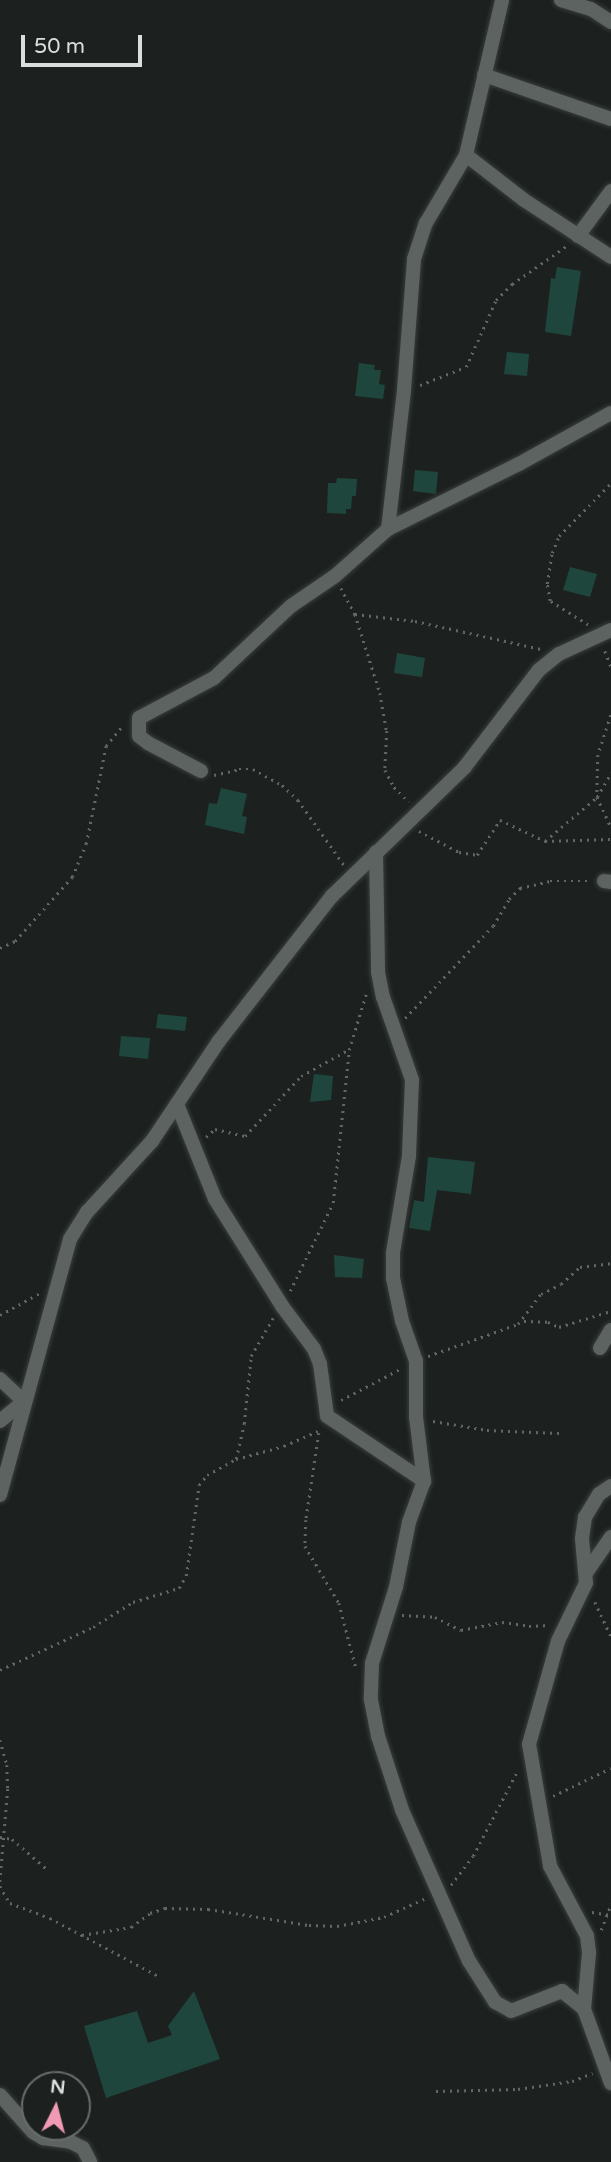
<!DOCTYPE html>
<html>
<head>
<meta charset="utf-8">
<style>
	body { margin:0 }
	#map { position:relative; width:611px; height:2162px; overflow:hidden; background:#1c211f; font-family:"Varela Round",sans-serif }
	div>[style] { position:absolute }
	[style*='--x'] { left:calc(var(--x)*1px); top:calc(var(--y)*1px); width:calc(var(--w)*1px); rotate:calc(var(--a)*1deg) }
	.building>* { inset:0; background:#1f463d }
	.path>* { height:2.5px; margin-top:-1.25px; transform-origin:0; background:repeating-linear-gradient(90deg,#626665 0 2px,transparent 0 7px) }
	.roads { filter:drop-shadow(0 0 2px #393d3c) drop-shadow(0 0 2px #393d3c) }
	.minor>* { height:14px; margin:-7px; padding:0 7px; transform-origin:7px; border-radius:7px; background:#5d6361 }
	span { translate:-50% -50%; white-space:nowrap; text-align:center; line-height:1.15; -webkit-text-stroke:5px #1c211f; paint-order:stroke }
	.north { position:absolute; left:21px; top:2071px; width:70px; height:70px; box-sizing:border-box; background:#1c211f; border:2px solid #686d6b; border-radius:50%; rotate:6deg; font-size:19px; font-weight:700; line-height:28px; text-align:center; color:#dbdedd }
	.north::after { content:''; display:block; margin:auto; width:24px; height:32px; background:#f19ab3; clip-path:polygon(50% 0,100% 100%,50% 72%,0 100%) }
	.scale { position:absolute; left:21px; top:35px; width:121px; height:32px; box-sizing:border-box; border:4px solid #dbdedd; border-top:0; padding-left:9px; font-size:21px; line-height:24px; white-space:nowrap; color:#dbdedd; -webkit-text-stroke:5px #1c211f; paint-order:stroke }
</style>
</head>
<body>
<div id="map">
	<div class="building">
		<div style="clip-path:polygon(557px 267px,581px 271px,571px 336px,545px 332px,551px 278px,555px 279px)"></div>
		<div style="clip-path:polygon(507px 352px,529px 354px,527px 376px,504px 374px)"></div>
		<div style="clip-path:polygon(359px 363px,375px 365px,374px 370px,381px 370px,379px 384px,385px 385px,383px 399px,355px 396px)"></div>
		<div style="clip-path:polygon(415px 470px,438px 472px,436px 494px,413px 491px)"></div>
		<div style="clip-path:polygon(337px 478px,357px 479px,356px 496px,352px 496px,351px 509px,346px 509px,346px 514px,327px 513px,328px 483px,336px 483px)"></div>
		<div style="clip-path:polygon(570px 567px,597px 574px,590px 597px,563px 590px)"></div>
		<div style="clip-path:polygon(397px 653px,425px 658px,422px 677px,394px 673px)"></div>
		<div style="clip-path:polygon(221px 788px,247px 794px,242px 816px,247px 817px,244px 834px,205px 825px,209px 803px,217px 804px)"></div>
		<div style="clip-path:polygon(158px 1014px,187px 1017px,185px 1031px,156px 1028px)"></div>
		<div style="clip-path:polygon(121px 1036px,150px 1038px,148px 1059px,119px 1056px)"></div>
		<div style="clip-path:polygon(314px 1074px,333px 1076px,331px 1100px,310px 1102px)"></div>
		<div style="clip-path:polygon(428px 1157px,475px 1162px,471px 1194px,437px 1190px,430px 1231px,409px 1228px,414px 1200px,424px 1202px)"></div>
		<div style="clip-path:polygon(334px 1255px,364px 1259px,362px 1278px,335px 1277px)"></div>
		<div style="clip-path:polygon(194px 1991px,220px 2059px,106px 2098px,84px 2026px,137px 2011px,148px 2043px,172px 2035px,168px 2026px)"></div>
	</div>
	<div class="path">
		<div style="--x:420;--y:385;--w:49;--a:-21.4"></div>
		<div style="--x:466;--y:367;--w:73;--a:-65.9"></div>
		<div style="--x:496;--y:300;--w:23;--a:-45"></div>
		<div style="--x:512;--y:284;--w:68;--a:-34.9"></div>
		<div style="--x:341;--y:588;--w:30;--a:62"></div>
		<div style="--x:355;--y:614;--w:83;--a:72.4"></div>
		<div style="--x:380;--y:693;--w:39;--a:80"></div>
		<div style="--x:387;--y:731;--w:39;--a:93"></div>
		<div style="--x:385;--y:770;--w:19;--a:62"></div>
		<div style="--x:394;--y:787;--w:21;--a:45"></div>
		<div style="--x:355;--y:614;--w:60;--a:6.7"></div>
		<div style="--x:415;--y:621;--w:129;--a:12.5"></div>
		<div style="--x:588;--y:625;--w:45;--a:-147.7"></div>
		<div style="--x:550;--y:601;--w:17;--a:-100"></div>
		<div style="--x:547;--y:584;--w:31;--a:-81"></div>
		<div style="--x:552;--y:553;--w:18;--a:-68"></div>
		<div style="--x:559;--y:536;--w:74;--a:-45.5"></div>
		<div style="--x:605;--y:651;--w:17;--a:69"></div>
		<div style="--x:611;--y:715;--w:42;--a:108"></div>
		<div style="--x:598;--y:755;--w:42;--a:91.4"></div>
		<div style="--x:597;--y:797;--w:33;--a:65"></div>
		<div style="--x:214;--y:775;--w:26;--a:-13"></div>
		<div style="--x:239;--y:769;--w:14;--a:0"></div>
		<div style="--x:253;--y:769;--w:33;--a:29"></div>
		<div style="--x:282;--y:785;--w:22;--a:43"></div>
		<div style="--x:298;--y:800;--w:80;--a:54.7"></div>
		<div style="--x:419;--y:831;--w:45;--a:27.7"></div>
		<div style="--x:459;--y:852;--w:18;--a:9"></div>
		<div style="--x:477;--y:855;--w:42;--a:-56.7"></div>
		<div style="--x:500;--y:820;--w:50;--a:25"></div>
		<div style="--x:545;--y:841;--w:66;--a:-1.7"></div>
		<div style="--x:545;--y:841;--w:68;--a:-40.2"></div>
		<div style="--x:597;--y:797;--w:28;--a:-60"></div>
		<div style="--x:0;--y:948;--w:17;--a:-25"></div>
		<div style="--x:15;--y:941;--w:86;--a:-48.3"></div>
		<div style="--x:72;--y:877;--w:36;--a:-67"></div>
		<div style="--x:86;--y:844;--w:100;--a:-78.5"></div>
		<div style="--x:106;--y:746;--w:27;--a:-51"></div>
		<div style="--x:405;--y:1018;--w:127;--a:-46.3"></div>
		<div style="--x:493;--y:926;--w:31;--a:-59"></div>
		<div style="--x:509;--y:899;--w:16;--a:-45"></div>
		<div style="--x:520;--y:888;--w:31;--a:-13"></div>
		<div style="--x:550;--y:881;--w:40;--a:0"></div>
		<div style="--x:206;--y:1137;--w:12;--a:-42"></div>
		<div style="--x:215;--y:1129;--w:31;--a:13"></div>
		<div style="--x:245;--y:1136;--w:82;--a:-47"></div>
		<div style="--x:301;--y:1076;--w:54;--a:-29"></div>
		<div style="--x:290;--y:1291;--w:98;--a:-64"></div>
		<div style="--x:333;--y:1203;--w:154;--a:-84"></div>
		<div style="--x:349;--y:1050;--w:59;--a:-73.1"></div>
		<div style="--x:0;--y:1315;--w:46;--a:-28.8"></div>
		<div style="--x:524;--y:1321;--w:24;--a:2"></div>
		<div style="--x:548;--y:1322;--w:12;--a:24"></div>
		<div style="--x:559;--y:1327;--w:54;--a:-17.1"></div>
		<div style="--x:428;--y:1356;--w:96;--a:-19.6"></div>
		<div style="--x:518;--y:1324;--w:38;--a:-53"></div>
		<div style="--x:541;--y:1294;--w:22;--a:-27"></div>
		<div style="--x:561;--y:1284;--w:25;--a:-42"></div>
		<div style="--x:580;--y:1267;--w:31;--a:-7"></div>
		<div style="--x:341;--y:1400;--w:67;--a:-27.7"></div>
		<div style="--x:433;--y:1421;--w:55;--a:9.5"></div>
		<div style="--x:487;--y:1430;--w:73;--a:2.4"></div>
		<div style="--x:319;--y:1433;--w:88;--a:98.5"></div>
		<div style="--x:306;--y:1520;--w:26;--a:92"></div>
		<div style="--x:305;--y:1546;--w:66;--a:59.2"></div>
		<div style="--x:339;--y:1603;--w:67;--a:75.3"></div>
		<div style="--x:236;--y:1459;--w:36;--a:-77"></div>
		<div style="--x:244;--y:1424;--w:68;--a:-84.1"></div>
		<div style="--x:251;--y:1356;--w:44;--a:-59.9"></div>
		<div style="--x:595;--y:1602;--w:38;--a:65"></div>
		<div style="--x:402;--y:1615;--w:33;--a:3"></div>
		<div style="--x:435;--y:1617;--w:29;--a:27"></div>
		<div style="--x:461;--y:1630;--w:42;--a:-11"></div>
		<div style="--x:502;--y:1622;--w:27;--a:8"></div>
		<div style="--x:529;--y:1626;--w:21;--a:-3"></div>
		<div style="--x:0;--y:1670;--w:102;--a:-24.8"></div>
		<div style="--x:93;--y:1627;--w:47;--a:-32"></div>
		<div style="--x:133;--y:1602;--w:48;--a:-16.9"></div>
		<div style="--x:179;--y:1588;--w:14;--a:-60"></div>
		<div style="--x:186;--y:1576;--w:92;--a:-81.9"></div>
		<div style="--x:199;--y:1485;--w:13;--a:-51"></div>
		<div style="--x:207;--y:1475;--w:33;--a:-29"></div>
		<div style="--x:236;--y:1459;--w:50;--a:-15.2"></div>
		<div style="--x:284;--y:1446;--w:39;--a:-24"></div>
		<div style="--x:0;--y:1740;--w:26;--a:74"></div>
		<div style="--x:7;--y:1765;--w:24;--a:88"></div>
		<div style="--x:8;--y:1789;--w:93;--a:94.9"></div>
		<div style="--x:553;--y:1796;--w:64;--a:-25.8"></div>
		<div style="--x:0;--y:1837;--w:12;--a:9"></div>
		<div style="--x:12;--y:1839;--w:48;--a:40.7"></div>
		<div style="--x:451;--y:1885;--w:36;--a:-53"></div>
		<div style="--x:473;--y:1856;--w:97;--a:-62.4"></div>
		<div style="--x:0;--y:1886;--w:20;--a:60"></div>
		<div style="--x:10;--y:1903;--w:43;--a:20.6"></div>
		<div style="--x:50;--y:1918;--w:125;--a:28.2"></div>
		<div style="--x:592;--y:1912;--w:19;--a:9"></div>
		<div style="--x:601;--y:1930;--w:28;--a:-69"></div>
		<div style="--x:82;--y:1935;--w:50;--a:-9.3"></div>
		<div style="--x:131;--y:1927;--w:24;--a:-36"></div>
		<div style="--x:150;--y:1913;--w:16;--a:-18"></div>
		<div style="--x:165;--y:1908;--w:43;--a:1.3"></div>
		<div style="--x:208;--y:1909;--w:102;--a:9"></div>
		<div style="--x:309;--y:1925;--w:28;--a:2"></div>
		<div style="--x:337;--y:1926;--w:48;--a:-10.8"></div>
		<div style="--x:384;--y:1917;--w:44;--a:-24.2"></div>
		<div style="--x:436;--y:2091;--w:82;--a:-1.4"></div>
		<div style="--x:518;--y:2089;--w:55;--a:-8.4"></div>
		<div style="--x:572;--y:2081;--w:22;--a:-21"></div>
	</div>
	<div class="roads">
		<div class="minor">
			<div style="--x:561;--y:0;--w:31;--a:17"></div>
			<div style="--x:591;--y:9;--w:24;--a:33"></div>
			<div style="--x:484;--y:75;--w:134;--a:19.1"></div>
			<div style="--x:466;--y:155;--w:73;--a:37.8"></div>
			<div style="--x:524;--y:200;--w:104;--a:33.2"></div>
			<div style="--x:578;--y:236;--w:56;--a:-53.7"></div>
			<div style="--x:388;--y:529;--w:140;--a:-83.4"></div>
			<div style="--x:404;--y:390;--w:131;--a:-85.6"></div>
			<div style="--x:414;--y:259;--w:38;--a:-72"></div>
			<div style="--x:426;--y:223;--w:79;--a:-59.5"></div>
			<div style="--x:466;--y:155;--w:159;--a:-76.9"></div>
			<div style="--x:201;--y:771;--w:60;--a:-152.2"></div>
			<div style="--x:148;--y:743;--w:11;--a:-142"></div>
			<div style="--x:139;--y:736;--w:18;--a:-90"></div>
			<div style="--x:139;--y:718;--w:85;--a:-28.1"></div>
			<div style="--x:214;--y:678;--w:105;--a:-43.1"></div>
			<div style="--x:291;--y:606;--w:53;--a:-34.3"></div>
			<div style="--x:335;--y:576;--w:71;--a:-41.6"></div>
			<div style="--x:388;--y:529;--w:146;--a:-26.4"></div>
			<div style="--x:519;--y:464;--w:105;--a:-29"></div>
			<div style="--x:376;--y:852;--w:120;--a:89"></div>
			<div style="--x:378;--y:972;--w:25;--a:79"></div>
			<div style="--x:383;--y:997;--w:88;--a:70.7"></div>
			<div style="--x:412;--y:1080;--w:76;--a:92.3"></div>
			<div style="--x:409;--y:1156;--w:98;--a:99.4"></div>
			<div style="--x:393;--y:1253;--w:25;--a:90"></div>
			<div style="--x:393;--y:1278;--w:44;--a:78.2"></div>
			<div style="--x:402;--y:1321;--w:42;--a:70.7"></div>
			<div style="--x:416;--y:1361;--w:56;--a:90"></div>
			<div style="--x:416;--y:1417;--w:64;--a:82.9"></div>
			<div style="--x:424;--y:1481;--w:44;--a:110.1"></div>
			<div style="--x:409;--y:1522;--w:66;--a:101.3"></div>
			<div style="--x:396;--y:1587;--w:80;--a:107.5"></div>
			<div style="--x:372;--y:1663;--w:37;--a:92"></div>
			<div style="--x:371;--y:1700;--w:37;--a:79"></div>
			<div style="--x:378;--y:1736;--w:78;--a:72"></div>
			<div style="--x:402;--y:1810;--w:165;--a:66.1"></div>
			<div style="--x:469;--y:1961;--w:49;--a:57.6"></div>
			<div style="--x:495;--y:2002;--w:18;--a:29"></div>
			<div style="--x:511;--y:2011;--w:55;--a:-21.4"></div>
			<div style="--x:562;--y:1991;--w:28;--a:39"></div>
			<div style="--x:604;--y:881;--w:7;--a:8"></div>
			<div style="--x:177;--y:1104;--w:102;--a:68.2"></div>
			<div style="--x:215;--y:1199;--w:126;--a:57.9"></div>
			<div style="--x:282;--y:1306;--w:54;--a:53.3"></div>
			<div style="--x:314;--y:1349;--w:16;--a:68"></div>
			<div style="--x:320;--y:1364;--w:52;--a:82.3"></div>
			<div style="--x:327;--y:1416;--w:117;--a:33.8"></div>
			<div style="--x:600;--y:1348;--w:21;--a:-59"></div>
			<div style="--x:0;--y:1379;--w:33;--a:43"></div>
			<div style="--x:24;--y:1401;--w:31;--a:140"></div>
			<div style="--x:611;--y:1486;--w:14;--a:146"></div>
			<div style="--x:599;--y:1494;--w:27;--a:121"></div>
			<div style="--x:585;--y:1517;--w:22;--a:98"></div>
			<div style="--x:582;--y:1539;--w:44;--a:84.8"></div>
			<div style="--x:586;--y:1583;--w:64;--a:115.8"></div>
			<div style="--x:558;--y:1641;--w:107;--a:105.7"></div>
			<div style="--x:529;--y:1744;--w:124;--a:80.2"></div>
			<div style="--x:550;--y:1866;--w:79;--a:62.1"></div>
			<div style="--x:587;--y:1936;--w:17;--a:83"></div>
			<div style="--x:589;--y:1953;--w:56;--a:95.1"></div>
			<div style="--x:584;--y:2009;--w:79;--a:70"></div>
			<div style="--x:0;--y:1495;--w:265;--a:-74.7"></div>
			<div style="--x:70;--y:1239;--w:32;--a:-58"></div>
			<div style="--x:87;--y:1212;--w:96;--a:-47.5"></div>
			<div style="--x:152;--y:1141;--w:120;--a:-56.2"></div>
			<div style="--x:219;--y:1041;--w:184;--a:-52.1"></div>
			<div style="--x:332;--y:896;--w:184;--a:-44.1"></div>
			<div style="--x:464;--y:768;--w:123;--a:-52.6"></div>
			<div style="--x:539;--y:670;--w:26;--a:-39"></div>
			<div style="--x:559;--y:654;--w:57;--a:-24.8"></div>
			<div style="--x:586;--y:1573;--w:44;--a:-55.2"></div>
			<div style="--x:0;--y:2095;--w:50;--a:48.3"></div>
			<div style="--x:33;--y:2132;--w:12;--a:31"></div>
			<div style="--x:43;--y:2138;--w:28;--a:8"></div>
			<div style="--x:71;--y:2142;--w:13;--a:27"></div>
			<div style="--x:83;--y:2148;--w:16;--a:63"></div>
		</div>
	</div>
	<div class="north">N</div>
	<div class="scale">50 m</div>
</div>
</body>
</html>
